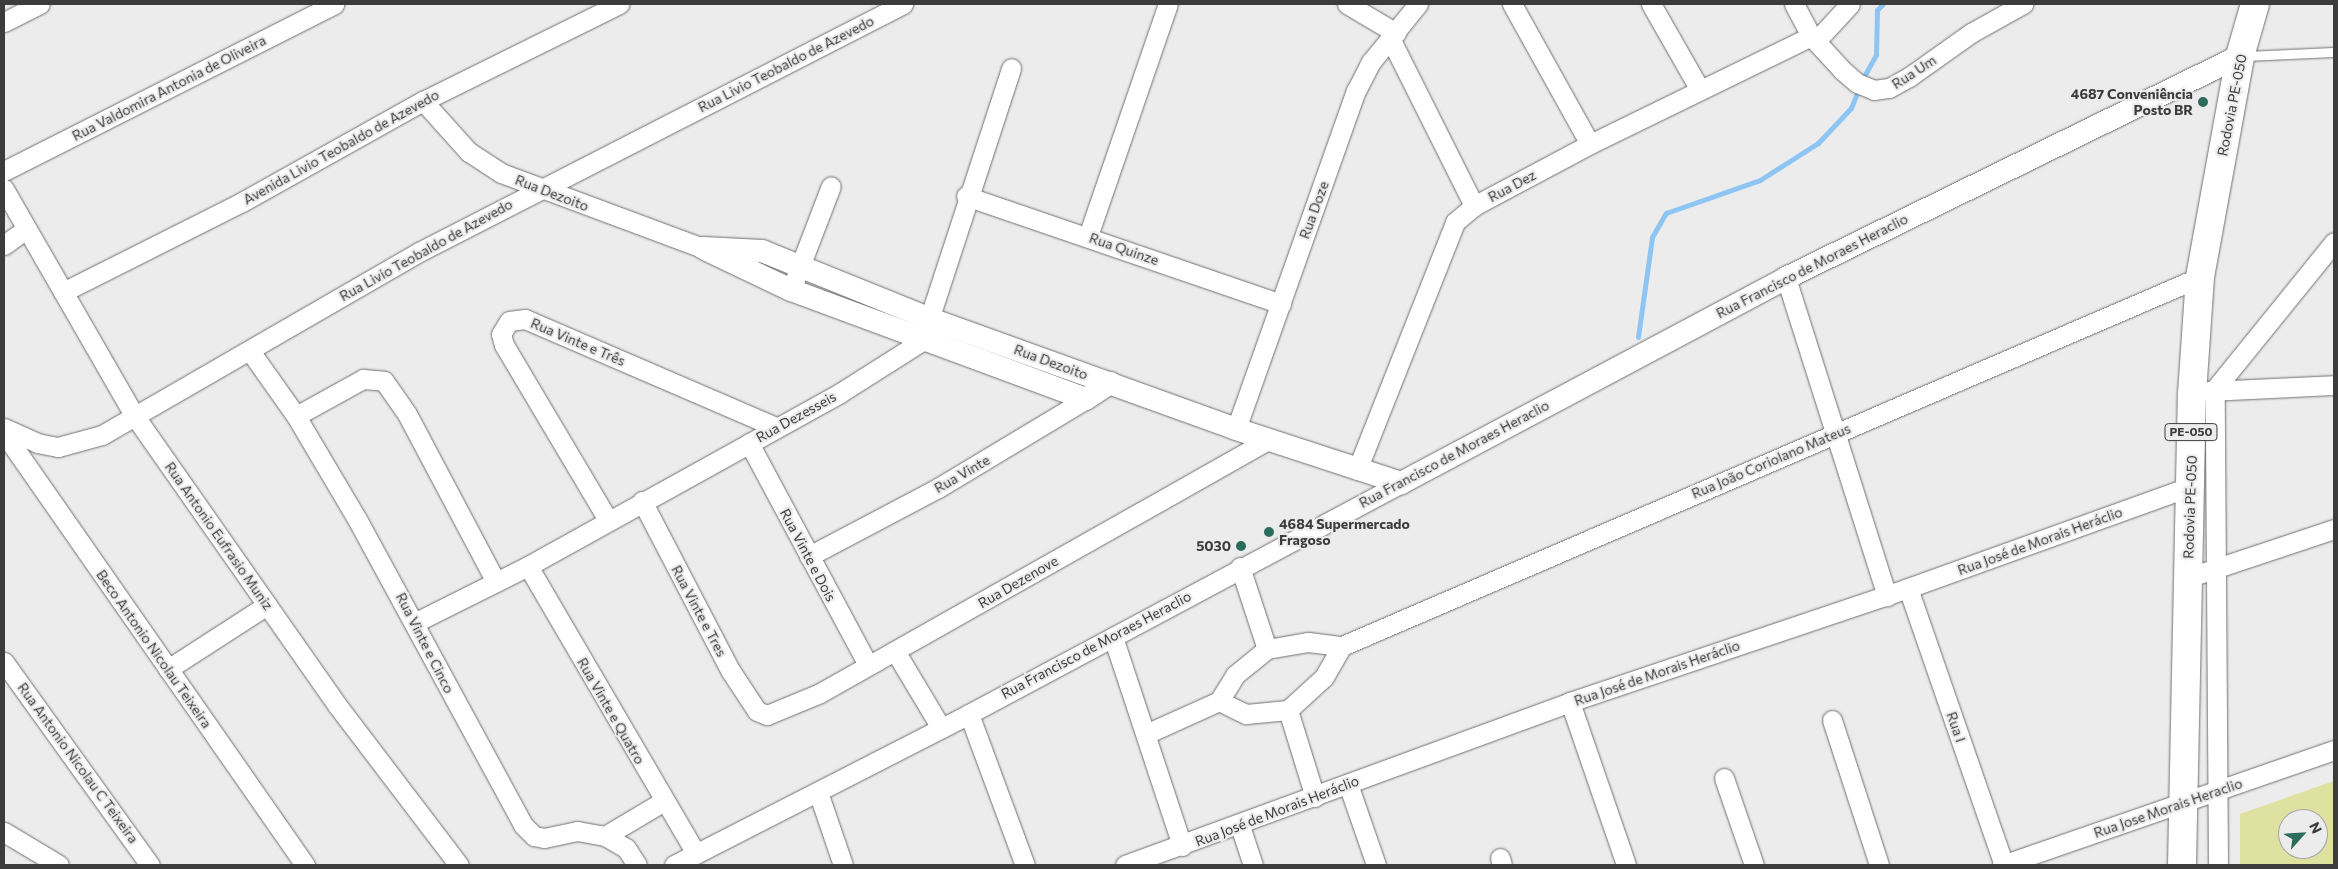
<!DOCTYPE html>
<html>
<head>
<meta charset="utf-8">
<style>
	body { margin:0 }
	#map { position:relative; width:2338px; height:869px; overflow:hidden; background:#ececed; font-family:Commissioner,sans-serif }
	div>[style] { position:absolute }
	.green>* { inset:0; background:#dee19f }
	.stream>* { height:5px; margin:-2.5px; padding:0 2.5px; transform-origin:2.5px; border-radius:2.5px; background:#8ec5f3 }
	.roads { filter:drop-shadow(0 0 1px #707071) drop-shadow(0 0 1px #707071) }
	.service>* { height:9px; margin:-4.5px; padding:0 4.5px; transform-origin:4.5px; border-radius:4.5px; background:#fff }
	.minor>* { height:19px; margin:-9.5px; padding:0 9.5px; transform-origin:9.5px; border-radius:9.5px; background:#fff }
	.tertiary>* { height:22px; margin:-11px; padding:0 11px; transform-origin:11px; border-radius:11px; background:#fff }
	.primary>* { height:28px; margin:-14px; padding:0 14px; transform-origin:14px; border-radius:14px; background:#fff }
	.dots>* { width:14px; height:14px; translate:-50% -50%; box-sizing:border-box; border:2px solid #ececed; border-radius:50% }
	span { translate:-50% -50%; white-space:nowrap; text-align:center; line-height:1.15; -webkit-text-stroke:4px #ececed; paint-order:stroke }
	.shield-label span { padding:1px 4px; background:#ececed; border:1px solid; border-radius:4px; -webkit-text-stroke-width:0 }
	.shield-label { font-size:12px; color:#3c3c3d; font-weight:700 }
	.street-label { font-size:14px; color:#3c3c3d }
	.poi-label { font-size:14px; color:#3c3c3d; font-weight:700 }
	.right { translate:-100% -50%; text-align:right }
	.left { translate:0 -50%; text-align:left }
	.frame { position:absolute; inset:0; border:5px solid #3c3c3d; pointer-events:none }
	.north { position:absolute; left:2278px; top:809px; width:50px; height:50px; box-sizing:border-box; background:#ececed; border:1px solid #a6a6a7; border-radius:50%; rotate:64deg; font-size:14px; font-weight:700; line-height:20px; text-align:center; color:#3c3c3d }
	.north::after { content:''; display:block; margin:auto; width:18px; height:22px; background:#2b6c5c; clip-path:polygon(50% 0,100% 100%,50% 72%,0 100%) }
</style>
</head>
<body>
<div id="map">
	<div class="green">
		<i style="clip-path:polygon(evenodd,2334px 781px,2334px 865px,2240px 865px,2240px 814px,2334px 781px,2288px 819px,2318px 819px,2318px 849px,2288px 849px,2288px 819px)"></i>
	</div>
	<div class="stream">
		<i style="left:1862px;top:80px;width:29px;rotate:-61deg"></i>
		<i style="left:1876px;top:55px;width:45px;rotate:-88.7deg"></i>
		<i style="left:1877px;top:10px;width:8px;rotate:-45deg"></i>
		<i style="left:1638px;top:337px;width:101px;rotate:-82deg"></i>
		<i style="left:1652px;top:237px;width:28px;rotate:-60deg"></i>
		<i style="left:1666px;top:213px;width:100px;rotate:-19.3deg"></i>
		<i style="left:1760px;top:180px;width:69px;rotate:-32.5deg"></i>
		<i style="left:1818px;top:143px;width:48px;rotate:-46.7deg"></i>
		<i style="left:1851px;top:108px;width:22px;rotate:-68deg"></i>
	</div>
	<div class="roads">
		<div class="service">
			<i style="left:2245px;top:56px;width:89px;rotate:-2.6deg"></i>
		</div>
		<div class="minor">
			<i style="left:1347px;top:4px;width:57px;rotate:30.6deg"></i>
			<i style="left:1512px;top:4px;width:160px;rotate:60.9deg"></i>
			<i style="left:1651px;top:4px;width:99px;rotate:60.3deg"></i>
			<i style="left:1794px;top:4px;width:36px;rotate:62deg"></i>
			<i style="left:1811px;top:36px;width:46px;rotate:47.6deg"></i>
			<i style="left:1842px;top:70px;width:20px;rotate:41deg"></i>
			<i style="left:1857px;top:83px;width:18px;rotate:22deg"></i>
			<i style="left:1874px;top:90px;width:15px;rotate:-8deg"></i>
			<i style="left:1889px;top:88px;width:23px;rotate:-29deg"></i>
			<i style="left:1909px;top:77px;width:76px;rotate:-35.4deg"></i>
			<i style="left:1971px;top:33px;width:60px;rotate:-29.1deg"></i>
			<i style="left:4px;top:22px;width:40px;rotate:-26.6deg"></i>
			<i style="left:1391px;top:40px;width:186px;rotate:63.4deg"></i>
			<i style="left:1816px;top:41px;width:50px;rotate:-47.4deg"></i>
			<i style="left:423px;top:101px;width:69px;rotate:48deg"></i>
			<i style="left:469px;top:152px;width:38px;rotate:33deg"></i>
			<i style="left:501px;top:173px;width:215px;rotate:20.4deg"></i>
			<i style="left:4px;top:171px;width:370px;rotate:-26.8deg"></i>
			<i style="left:4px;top:189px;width:261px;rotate:60.1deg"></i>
			<i style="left:134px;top:415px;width:354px;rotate:55deg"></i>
			<i style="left:337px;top:705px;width:201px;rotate:52.7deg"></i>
			<i style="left:966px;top:196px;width:333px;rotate:18.9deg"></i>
			<i style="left:1088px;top:236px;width:245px;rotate:-71deg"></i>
			<i style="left:4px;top:245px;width:27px;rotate:-36deg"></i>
			<i style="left:1786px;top:278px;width:334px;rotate:72.4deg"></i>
			<i style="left:791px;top:290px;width:111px;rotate:-69deg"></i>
			<i style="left:63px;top:292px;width:200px;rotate:-26.7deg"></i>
			<i style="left:242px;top:202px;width:207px;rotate:-29.2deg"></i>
			<i style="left:423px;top:101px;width:219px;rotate:-26.3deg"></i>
			<i style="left:250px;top:351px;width:80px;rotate:54.7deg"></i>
			<i style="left:296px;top:416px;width:120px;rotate:59.4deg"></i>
			<i style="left:357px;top:519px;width:348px;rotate:61.5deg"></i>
			<i style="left:523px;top:825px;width:16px;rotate:45deg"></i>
			<i style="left:534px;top:836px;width:10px;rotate:11deg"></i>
			<i style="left:544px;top:838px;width:34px;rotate:-12deg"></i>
			<i style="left:577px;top:831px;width:28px;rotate:10deg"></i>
			<i style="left:605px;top:836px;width:24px;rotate:30deg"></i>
			<i style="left:626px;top:848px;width:20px;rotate:57deg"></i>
			<i style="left:2208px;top:391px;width:126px;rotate:-2.7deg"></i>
			<i style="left:296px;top:416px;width:77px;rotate:-28.9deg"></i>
			<i style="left:363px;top:379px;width:21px;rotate:5deg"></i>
			<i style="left:384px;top:381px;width:40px;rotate:55.1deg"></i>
			<i style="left:407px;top:414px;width:190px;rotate:62.1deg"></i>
			<i style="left:4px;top:428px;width:36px;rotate:24deg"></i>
			<i style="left:37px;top:443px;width:21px;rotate:11deg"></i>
			<i style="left:58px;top:447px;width:46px;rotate:-15.3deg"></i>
			<i style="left:102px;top:435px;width:366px;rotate:-30deg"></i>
			<i style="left:419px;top:252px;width:544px;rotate:-27.13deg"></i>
			<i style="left:1236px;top:429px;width:359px;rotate:-70.5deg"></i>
			<i style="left:1356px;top:91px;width:33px;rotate:-63deg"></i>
			<i style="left:1371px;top:62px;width:75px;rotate:-51deg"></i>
			<i style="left:4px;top:433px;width:527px;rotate:55.13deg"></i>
			<i style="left:749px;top:443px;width:252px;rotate:61.8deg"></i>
			<i style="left:1357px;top:470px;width:267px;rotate:-68.4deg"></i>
			<i style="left:1455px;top:222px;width:25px;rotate:-40deg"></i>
			<i style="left:1474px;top:206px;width:132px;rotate:-28.1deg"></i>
			<i style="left:1590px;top:144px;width:246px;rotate:-26deg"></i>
			<i style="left:642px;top:501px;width:191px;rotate:62.5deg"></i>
			<i style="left:730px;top:670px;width:49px;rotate:56.6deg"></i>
			<i style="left:757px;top:711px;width:11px;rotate:22deg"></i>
			<i style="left:767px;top:715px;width:57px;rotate:-22.5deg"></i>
			<i style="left:820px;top:693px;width:515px;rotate:-29.45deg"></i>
			<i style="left:608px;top:520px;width:204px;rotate:-120.7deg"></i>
			<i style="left:504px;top:345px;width:11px;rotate:-105deg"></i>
			<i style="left:501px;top:334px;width:15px;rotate:-58deg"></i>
			<i style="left:509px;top:321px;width:16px;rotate:-7deg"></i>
			<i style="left:525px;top:319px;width:273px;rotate:23.3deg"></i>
			<i style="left:809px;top:556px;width:146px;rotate:-27.8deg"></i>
			<i style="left:938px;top:488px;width:173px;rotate:-31deg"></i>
			<i style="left:528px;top:566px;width:333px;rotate:59.7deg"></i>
			<i style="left:1240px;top:567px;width:86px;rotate:71.8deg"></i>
			<i style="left:2187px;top:578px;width:155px;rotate:-18.4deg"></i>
			<i style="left:1908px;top:588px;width:293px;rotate:70.9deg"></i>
			<i style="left:414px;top:623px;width:127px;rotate:-26.6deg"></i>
			<i style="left:528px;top:566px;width:357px;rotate:-29deg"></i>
			<i style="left:840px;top:393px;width:97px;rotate:-32.4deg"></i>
			<i style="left:922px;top:341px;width:287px;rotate:-71.9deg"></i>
			<i style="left:1113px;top:637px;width:220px;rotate:71.7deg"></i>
			<i style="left:895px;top:651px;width:90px;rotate:59.1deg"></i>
			<i style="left:4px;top:662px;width:250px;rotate:54.3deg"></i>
			<i style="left:168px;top:669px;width:118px;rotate:-32.9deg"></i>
			<i style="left:1219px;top:701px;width:30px;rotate:26deg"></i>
			<i style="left:1246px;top:714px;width:42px;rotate:-5.4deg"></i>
			<i style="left:1288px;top:710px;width:49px;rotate:-42.5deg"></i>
			<i style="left:1324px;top:677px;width:36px;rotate:-60deg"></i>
			<i style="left:1570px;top:702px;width:172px;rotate:71deg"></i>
			<i style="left:1288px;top:710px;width:91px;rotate:72.8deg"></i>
			<i style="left:969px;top:714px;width:161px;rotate:69.7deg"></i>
			<i style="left:1832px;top:720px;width:152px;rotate:72deg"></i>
			<i style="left:1146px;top:734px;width:80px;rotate:-24.3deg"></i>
			<i style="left:1219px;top:701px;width:31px;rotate:-58deg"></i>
			<i style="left:1235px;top:675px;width:41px;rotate:-39.1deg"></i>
			<i style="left:1267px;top:649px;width:42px;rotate:-9.7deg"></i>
			<i style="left:1308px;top:642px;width:34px;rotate:7deg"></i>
			<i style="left:1342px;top:646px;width:934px;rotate:-23.27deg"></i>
			<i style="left:1724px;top:778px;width:92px;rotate:71deg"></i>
			<i style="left:1348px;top:784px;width:86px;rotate:70.9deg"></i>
			<i style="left:818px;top:792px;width:77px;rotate:71.1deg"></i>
			<i style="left:1240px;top:826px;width:41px;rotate:71.6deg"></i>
			<i style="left:4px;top:832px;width:64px;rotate:31deg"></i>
			<i style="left:605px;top:836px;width:69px;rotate:-30.7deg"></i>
			<i style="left:1500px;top:858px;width:7px;rotate:74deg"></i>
			<i style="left:674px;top:865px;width:331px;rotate:-27.1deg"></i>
			<i style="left:969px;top:714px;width:490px;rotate:-28.1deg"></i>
			<i style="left:1125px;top:865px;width:474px;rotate:-20.1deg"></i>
			<i style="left:1570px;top:702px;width:357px;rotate:-18.6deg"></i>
			<i style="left:1908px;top:588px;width:301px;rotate:-19.8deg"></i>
			<i style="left:2002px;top:865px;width:351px;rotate:-19.1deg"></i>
			<i style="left:2218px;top:865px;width:476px;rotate:-90.4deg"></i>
			<i style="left:2215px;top:389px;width:189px;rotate:-51deg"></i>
		</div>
		<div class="tertiary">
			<i style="left:703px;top:248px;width:59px;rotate:2.9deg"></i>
			<i style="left:762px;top:251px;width:179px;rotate:22deg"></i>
			<i style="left:928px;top:318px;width:327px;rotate:19.8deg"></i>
			<i style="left:1236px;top:429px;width:174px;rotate:18.1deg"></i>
			<i style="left:1401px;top:483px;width:436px;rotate:-28deg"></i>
			<i style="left:1786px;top:278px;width:505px;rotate:-26.06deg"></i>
			<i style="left:707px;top:250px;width:93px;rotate:25.5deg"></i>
			<i style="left:791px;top:290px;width:314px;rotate:20.3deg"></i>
			<i style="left:1086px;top:399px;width:29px;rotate:-34deg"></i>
		</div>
		<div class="primary">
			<i style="left:2182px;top:865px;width:471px;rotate:-88.8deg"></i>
			<i style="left:2192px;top:394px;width:117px;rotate:-86.1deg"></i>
			<i style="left:2200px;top:277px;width:225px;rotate:-79.7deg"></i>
			<i style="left:2240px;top:56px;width:54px;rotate:-73.9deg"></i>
		</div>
	</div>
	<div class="dots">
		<i style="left:2203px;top:102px;background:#2b6c5c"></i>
		<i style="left:1269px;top:532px;background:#2b6c5c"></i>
		<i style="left:1241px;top:546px;background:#2b6c5c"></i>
	</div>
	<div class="shield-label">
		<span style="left:2191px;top:432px">PE-050</span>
	</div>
	<div class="street-label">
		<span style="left:786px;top:64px;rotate:-27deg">Rua Livio Teobaldo de Azevedo</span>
		<span style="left:1914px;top:72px;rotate:-33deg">Rua Um</span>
		<span style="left:169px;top:88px;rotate:-27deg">Rua Valdomira Antonia de Oliveira</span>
		<span style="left:2232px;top:105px;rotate:-79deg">Rodovia PE-050</span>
		<span style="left:341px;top:147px;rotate:-29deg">Avenida Livio Teobaldo de Azevedo</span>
		<span style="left:1512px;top:186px;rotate:-28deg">Rua Dez</span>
		<span style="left:552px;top:193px;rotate:21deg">Rua Dezoito</span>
		<span style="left:1314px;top:210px;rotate:-70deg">Rua Doze</span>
		<span style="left:1124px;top:249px;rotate:19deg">Rua Quinze</span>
		<span style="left:426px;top:250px;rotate:-29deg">Rua Livio Teobaldo de Azevedo</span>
		<span style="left:1812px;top:266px;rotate:-27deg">Rua Francisco de Moraes Heraclio</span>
		<span style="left:578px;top:342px;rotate:23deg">Rua Vinte e Três</span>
		<span style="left:1051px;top:362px;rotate:20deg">Rua Dezoito</span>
		<span style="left:796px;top:417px;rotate:-29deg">Rua Dezesseis</span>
		<span style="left:1454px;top:454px;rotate:-28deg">Rua Francisco de Moraes Heraclio</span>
		<span style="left:1771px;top:461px;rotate:-23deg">Rua João Coriolano Mateus</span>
		<span style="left:962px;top:474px;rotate:-30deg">Rua Vinte</span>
		<span style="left:2190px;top:507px;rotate:-88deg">Rodovia PE-050</span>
		<span style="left:219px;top:536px;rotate:55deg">Rua Antonio Eufrasio Muniz</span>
		<span style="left:2040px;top:541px;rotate:-20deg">Rua José de Morais Heráclio</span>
		<span style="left:808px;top:555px;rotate:62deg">Rua Vinte e Dois</span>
		<span style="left:1018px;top:582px;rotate:-30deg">Rua Dezenove</span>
		<span style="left:699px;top:611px;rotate:62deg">Rua Vinte e Tres</span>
		<span style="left:425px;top:643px;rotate:63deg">Rua Vinte e Cinco</span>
		<span style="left:1096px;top:645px;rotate:-28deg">Rua Francisco de Moraes Heraclio</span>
		<span style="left:154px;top:649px;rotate:55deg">Beco Antonio Nicolau Teixeira</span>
		<span style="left:1657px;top:673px;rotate:-19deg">Rua José de Morais Heráclio</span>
		<span style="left:611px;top:711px;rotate:60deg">Rua Vinte e Quatro</span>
		<span style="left:1956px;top:727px;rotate:71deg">Rua I</span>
		<span style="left:78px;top:763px;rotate:54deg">Rua Antonio Nicolau C Teixeira</span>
		<span style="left:2168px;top:808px;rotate:-19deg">Rua Jose Morais Heraclio</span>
		<span style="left:1277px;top:811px;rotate:-21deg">Rua José de Morais Heráclio</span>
	</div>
	<div class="poi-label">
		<span class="right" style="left:2193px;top:102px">4687 Conveniência<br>Posto BR</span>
		<span class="left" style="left:1279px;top:532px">4684 Supermercado<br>Fragoso</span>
		<span class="right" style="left:1231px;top:546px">5030</span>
	</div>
	<div class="frame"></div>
	<div class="north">N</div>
</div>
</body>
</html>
